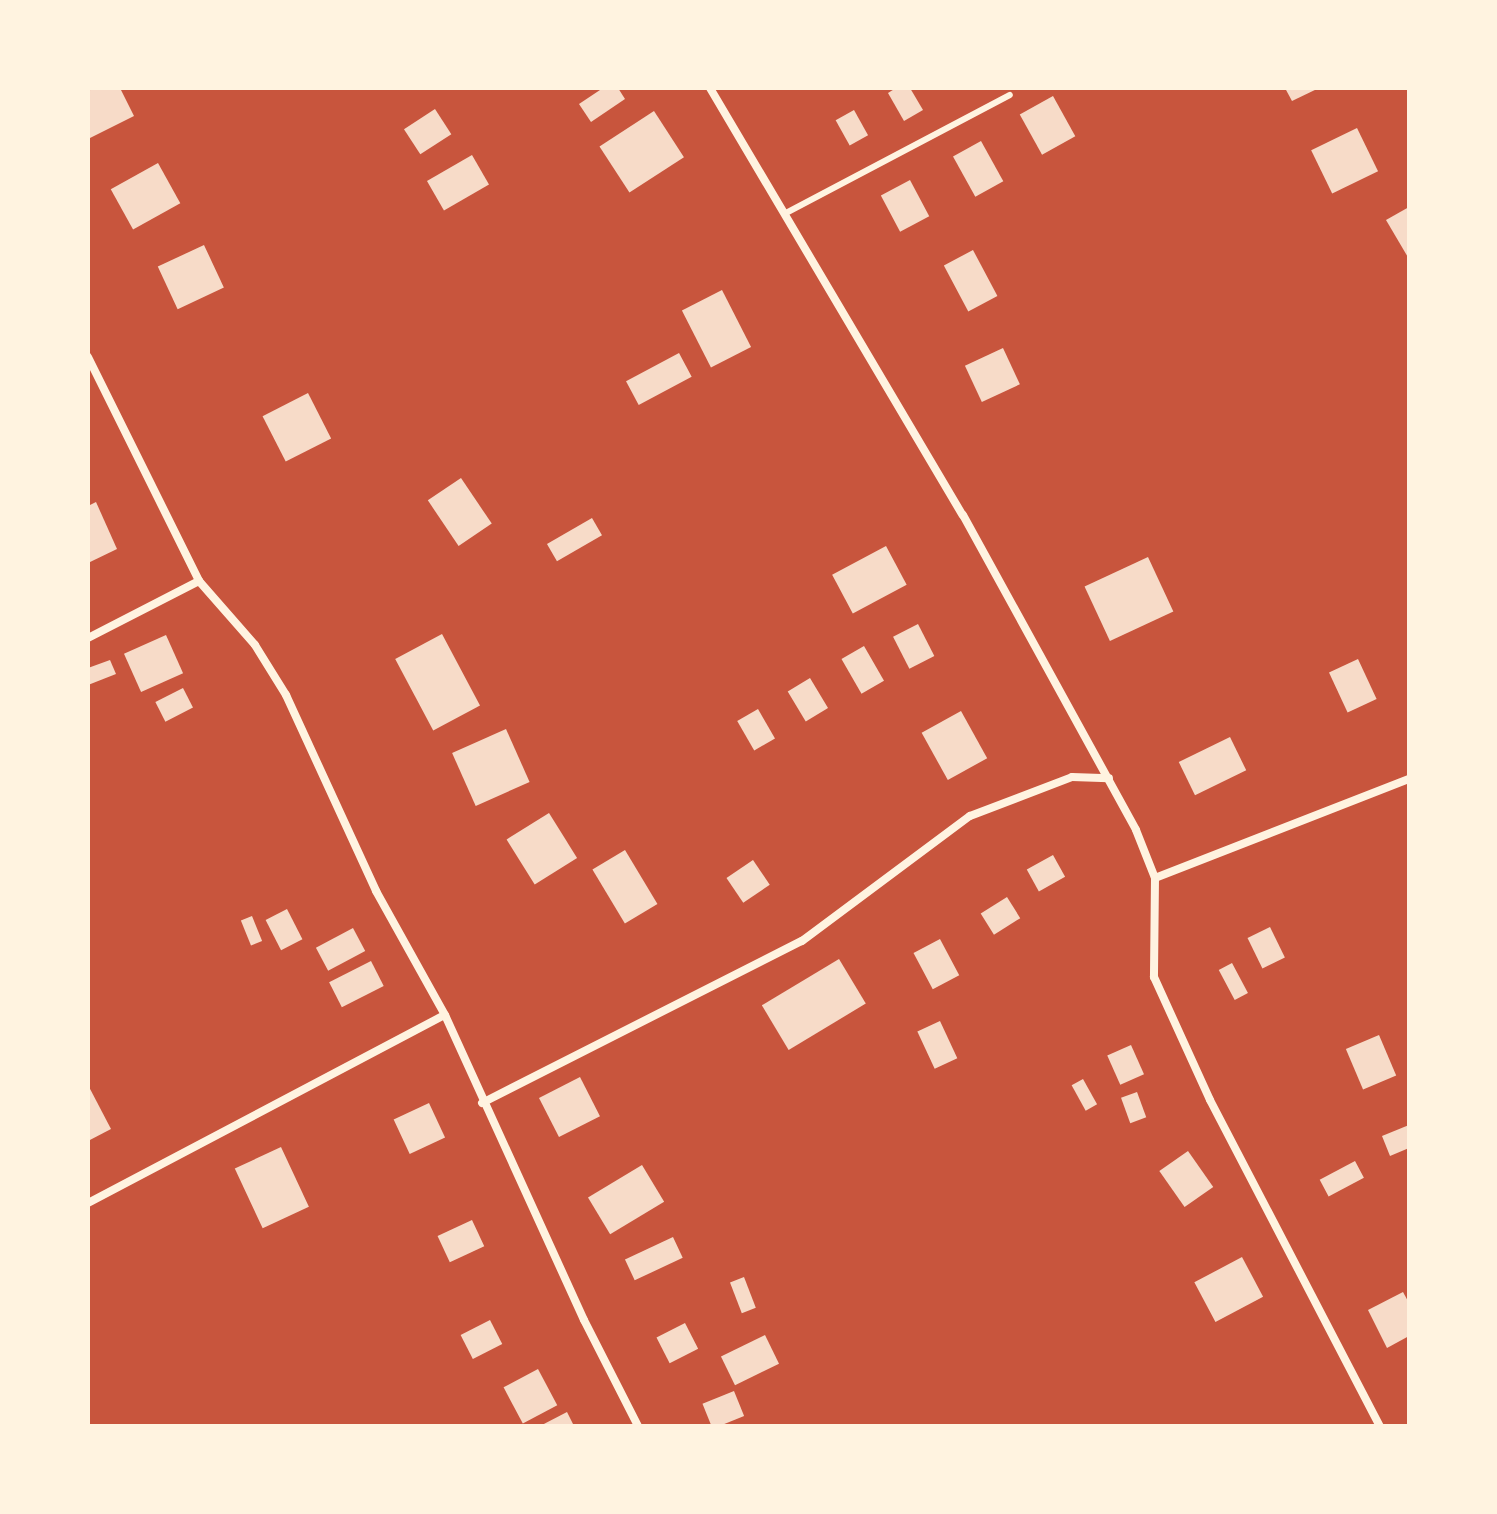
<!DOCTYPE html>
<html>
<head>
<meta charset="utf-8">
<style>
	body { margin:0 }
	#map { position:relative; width:1497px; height:1514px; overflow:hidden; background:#c8553d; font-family:"Work Sans",sans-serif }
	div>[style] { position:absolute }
	.building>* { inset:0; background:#f7dbc8; transform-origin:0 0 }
	.service>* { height:6px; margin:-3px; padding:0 3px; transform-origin:3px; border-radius:3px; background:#fff3e0 }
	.minor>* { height:8px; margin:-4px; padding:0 4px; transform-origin:4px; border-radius:4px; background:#fff3e0 }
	span { translate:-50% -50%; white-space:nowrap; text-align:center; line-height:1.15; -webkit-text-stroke:8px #fff3e0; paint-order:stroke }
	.frame { position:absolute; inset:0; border:90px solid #fff3e0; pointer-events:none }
</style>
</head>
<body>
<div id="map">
	<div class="building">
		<i style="clip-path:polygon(95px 88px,120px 88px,134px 116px,88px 139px,88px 91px)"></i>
		<i style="clip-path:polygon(603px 88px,618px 88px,625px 99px,591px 122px,579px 104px)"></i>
		<i style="clip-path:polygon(896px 88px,910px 88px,923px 110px,904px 121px,888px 93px)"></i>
		<i style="clip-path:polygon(1285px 88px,1319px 88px,1292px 101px)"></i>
		<i style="left:1053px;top:96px;width:46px;height:38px;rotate:61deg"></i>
		<i style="left:435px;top:109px;width:30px;height:37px;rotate:57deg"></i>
		<i style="left:854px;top:110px;width:29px;height:21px;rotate:61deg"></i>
		<i style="left:654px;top:111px;width:55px;height:65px;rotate:57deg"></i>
		<i style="left:1357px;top:128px;width:48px;height:51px;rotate:64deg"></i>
		<i style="left:981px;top:141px;width:46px;height:32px;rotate:61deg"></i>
		<i style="left:472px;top:155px;width:34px;height:52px;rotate:60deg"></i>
		<i style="left:158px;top:163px;width:46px;height:54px;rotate:61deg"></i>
		<i style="left:910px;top:180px;width:41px;height:33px;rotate:62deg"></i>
		<i style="clip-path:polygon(1409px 207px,1409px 259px,1386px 220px)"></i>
		<i style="left:204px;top:245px;width:47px;height:51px;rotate:65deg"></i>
		<i style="left:973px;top:250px;width:52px;height:33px;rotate:62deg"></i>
		<i style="left:722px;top:290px;width:64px;height:45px;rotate:63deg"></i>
		<i style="left:1003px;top:348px;width:40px;height:42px;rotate:65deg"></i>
		<i style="left:679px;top:353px;width:27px;height:60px;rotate:62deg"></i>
		<i style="left:308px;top:393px;width:51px;height:51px;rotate:63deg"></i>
		<i style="left:461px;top:478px;width:55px;height:40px;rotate:56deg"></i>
		<i style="clip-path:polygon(96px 502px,117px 549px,88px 563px,88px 506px)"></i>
		<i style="left:592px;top:518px;width:20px;height:52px;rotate:60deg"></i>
		<i style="left:886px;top:546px;width:44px;height:61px;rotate:62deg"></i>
		<i style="left:1148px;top:557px;width:60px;height:70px;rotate:65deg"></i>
		<i style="left:918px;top:624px;width:36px;height:28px;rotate:63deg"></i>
		<i style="left:442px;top:634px;width:81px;height:53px;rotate:62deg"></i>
		<i style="left:166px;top:635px;width:42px;height:46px;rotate:66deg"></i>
		<i style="left:864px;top:646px;width:40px;height:26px;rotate:60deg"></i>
		<i style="left:1358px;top:659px;width:44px;height:32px;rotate:65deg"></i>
		<i style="clip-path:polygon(110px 660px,116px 674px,88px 685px,88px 668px)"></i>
		<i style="left:810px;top:678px;width:35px;height:26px;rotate:59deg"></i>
		<i style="left:183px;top:688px;width:22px;height:31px;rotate:63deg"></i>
		<i style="left:758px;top:709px;width:34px;height:24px;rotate:60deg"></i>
		<i style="left:961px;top:711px;width:54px;height:45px;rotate:61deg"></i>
		<i style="left:506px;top:729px;width:58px;height:59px;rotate:66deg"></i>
		<i style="left:1230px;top:737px;width:37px;height:57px;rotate:64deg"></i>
		<i style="left:549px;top:813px;width:53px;height:50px;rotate:58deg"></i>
		<i style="left:625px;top:850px;width:63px;height:38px;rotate:59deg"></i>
		<i style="left:1053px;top:855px;width:25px;height:30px;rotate:61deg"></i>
		<i style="left:753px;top:860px;width:30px;height:32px;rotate:56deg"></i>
		<i style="left:1007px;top:897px;width:25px;height:31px;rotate:58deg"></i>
		<i style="left:287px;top:909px;width:34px;height:24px;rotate:63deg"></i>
		<i style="left:252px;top:916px;width:27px;height:12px;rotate:68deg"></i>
		<i style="left:1270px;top:927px;width:34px;height:25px;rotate:64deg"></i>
		<i style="left:353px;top:928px;width:26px;height:42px;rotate:62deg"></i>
		<i style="left:940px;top:939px;width:41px;height:30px;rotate:62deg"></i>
		<i style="left:839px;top:959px;width:52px;height:90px;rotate:59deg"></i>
		<i style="left:371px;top:961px;width:28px;height:47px;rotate:63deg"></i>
		<i style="left:1232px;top:963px;width:34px;height:15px;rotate:62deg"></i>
		<i style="left:940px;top:1021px;width:41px;height:25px;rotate:65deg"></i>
		<i style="left:1379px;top:1035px;width:44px;height:36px;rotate:67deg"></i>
		<i style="left:1131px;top:1045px;width:32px;height:26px;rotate:66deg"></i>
		<i style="left:580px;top:1077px;width:44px;height:46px;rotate:63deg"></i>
		<i style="left:1083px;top:1079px;width:29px;height:13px;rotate:61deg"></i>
		<i style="clip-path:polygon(88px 1085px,111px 1129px,88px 1141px)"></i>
		<i style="left:1137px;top:1092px;width:27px;height:17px;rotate:70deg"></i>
		<i style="left:429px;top:1103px;width:38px;height:39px;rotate:65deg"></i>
		<i style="clip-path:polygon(1409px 1125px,1409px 1148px,1390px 1156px,1382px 1136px)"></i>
		<i style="left:281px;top:1147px;width:66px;height:51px;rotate:65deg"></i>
		<i style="left:1188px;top:1151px;width:44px;height:35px;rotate:55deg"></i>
		<i style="left:1355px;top:1161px;width:19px;height:40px;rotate:62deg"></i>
		<i style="left:642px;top:1165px;width:43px;height:63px;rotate:59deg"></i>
		<i style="left:472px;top:1220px;width:29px;height:38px;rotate:65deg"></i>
		<i style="left:673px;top:1237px;width:23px;height:53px;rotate:65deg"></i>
		<i style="left:1242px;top:1257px;width:45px;height:54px;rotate:62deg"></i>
		<i style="left:744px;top:1277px;width:33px;height:15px;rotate:69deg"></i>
		<i style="clip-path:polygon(1403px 1292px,1409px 1303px,1409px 1336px,1387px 1348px,1368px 1310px)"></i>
		<i style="left:490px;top:1320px;width:27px;height:33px;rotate:63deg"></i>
		<i style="left:685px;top:1323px;width:29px;height:32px;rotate:63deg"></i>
		<i style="left:765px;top:1335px;width:32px;height:49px;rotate:64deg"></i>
		<i style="left:538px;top:1369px;width:41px;height:39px;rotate:62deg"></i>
		<i style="left:734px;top:1391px;width:27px;height:34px;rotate:68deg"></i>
		<i style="clip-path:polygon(567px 1412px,574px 1426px,540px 1426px)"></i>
	</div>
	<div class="service">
		<i style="left:786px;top:213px;width:253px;rotate:-27.8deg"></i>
	</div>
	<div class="minor">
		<i style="left:710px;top:88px;width:496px;rotate:59.4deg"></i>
		<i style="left:963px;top:515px;width:359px;rotate:61.2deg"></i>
		<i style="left:1136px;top:830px;width:52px;rotate:68.4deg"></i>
		<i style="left:1155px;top:878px;width:99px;rotate:90.6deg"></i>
		<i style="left:1154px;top:977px;width:135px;rotate:65.5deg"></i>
		<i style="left:1210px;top:1100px;width:368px;rotate:62.5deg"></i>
		<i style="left:88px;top:357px;width:250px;rotate:63.6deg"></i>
		<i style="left:199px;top:581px;width:85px;rotate:48.8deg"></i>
		<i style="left:255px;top:645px;width:59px;rotate:58.2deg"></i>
		<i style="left:286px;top:695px;width:216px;rotate:65.3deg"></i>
		<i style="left:376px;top:891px;width:142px;rotate:60.9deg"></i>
		<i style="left:445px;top:1015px;width:335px;rotate:65.5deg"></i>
		<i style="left:584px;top:1320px;width:119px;rotate:63deg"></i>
		<i style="left:88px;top:638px;width:125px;rotate:-27.2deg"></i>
		<i style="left:1155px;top:878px;width:273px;rotate:-21.3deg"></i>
		<i style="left:482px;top:1103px;width:359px;rotate:-26.9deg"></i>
		<i style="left:802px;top:941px;width:209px;rotate:-36.7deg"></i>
		<i style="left:970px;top:816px;width:109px;rotate:-20.9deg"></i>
		<i style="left:1072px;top:777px;width:37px;rotate:2deg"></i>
		<i style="left:88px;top:1203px;width:403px;rotate:-27.8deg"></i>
	</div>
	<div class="frame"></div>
</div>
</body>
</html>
